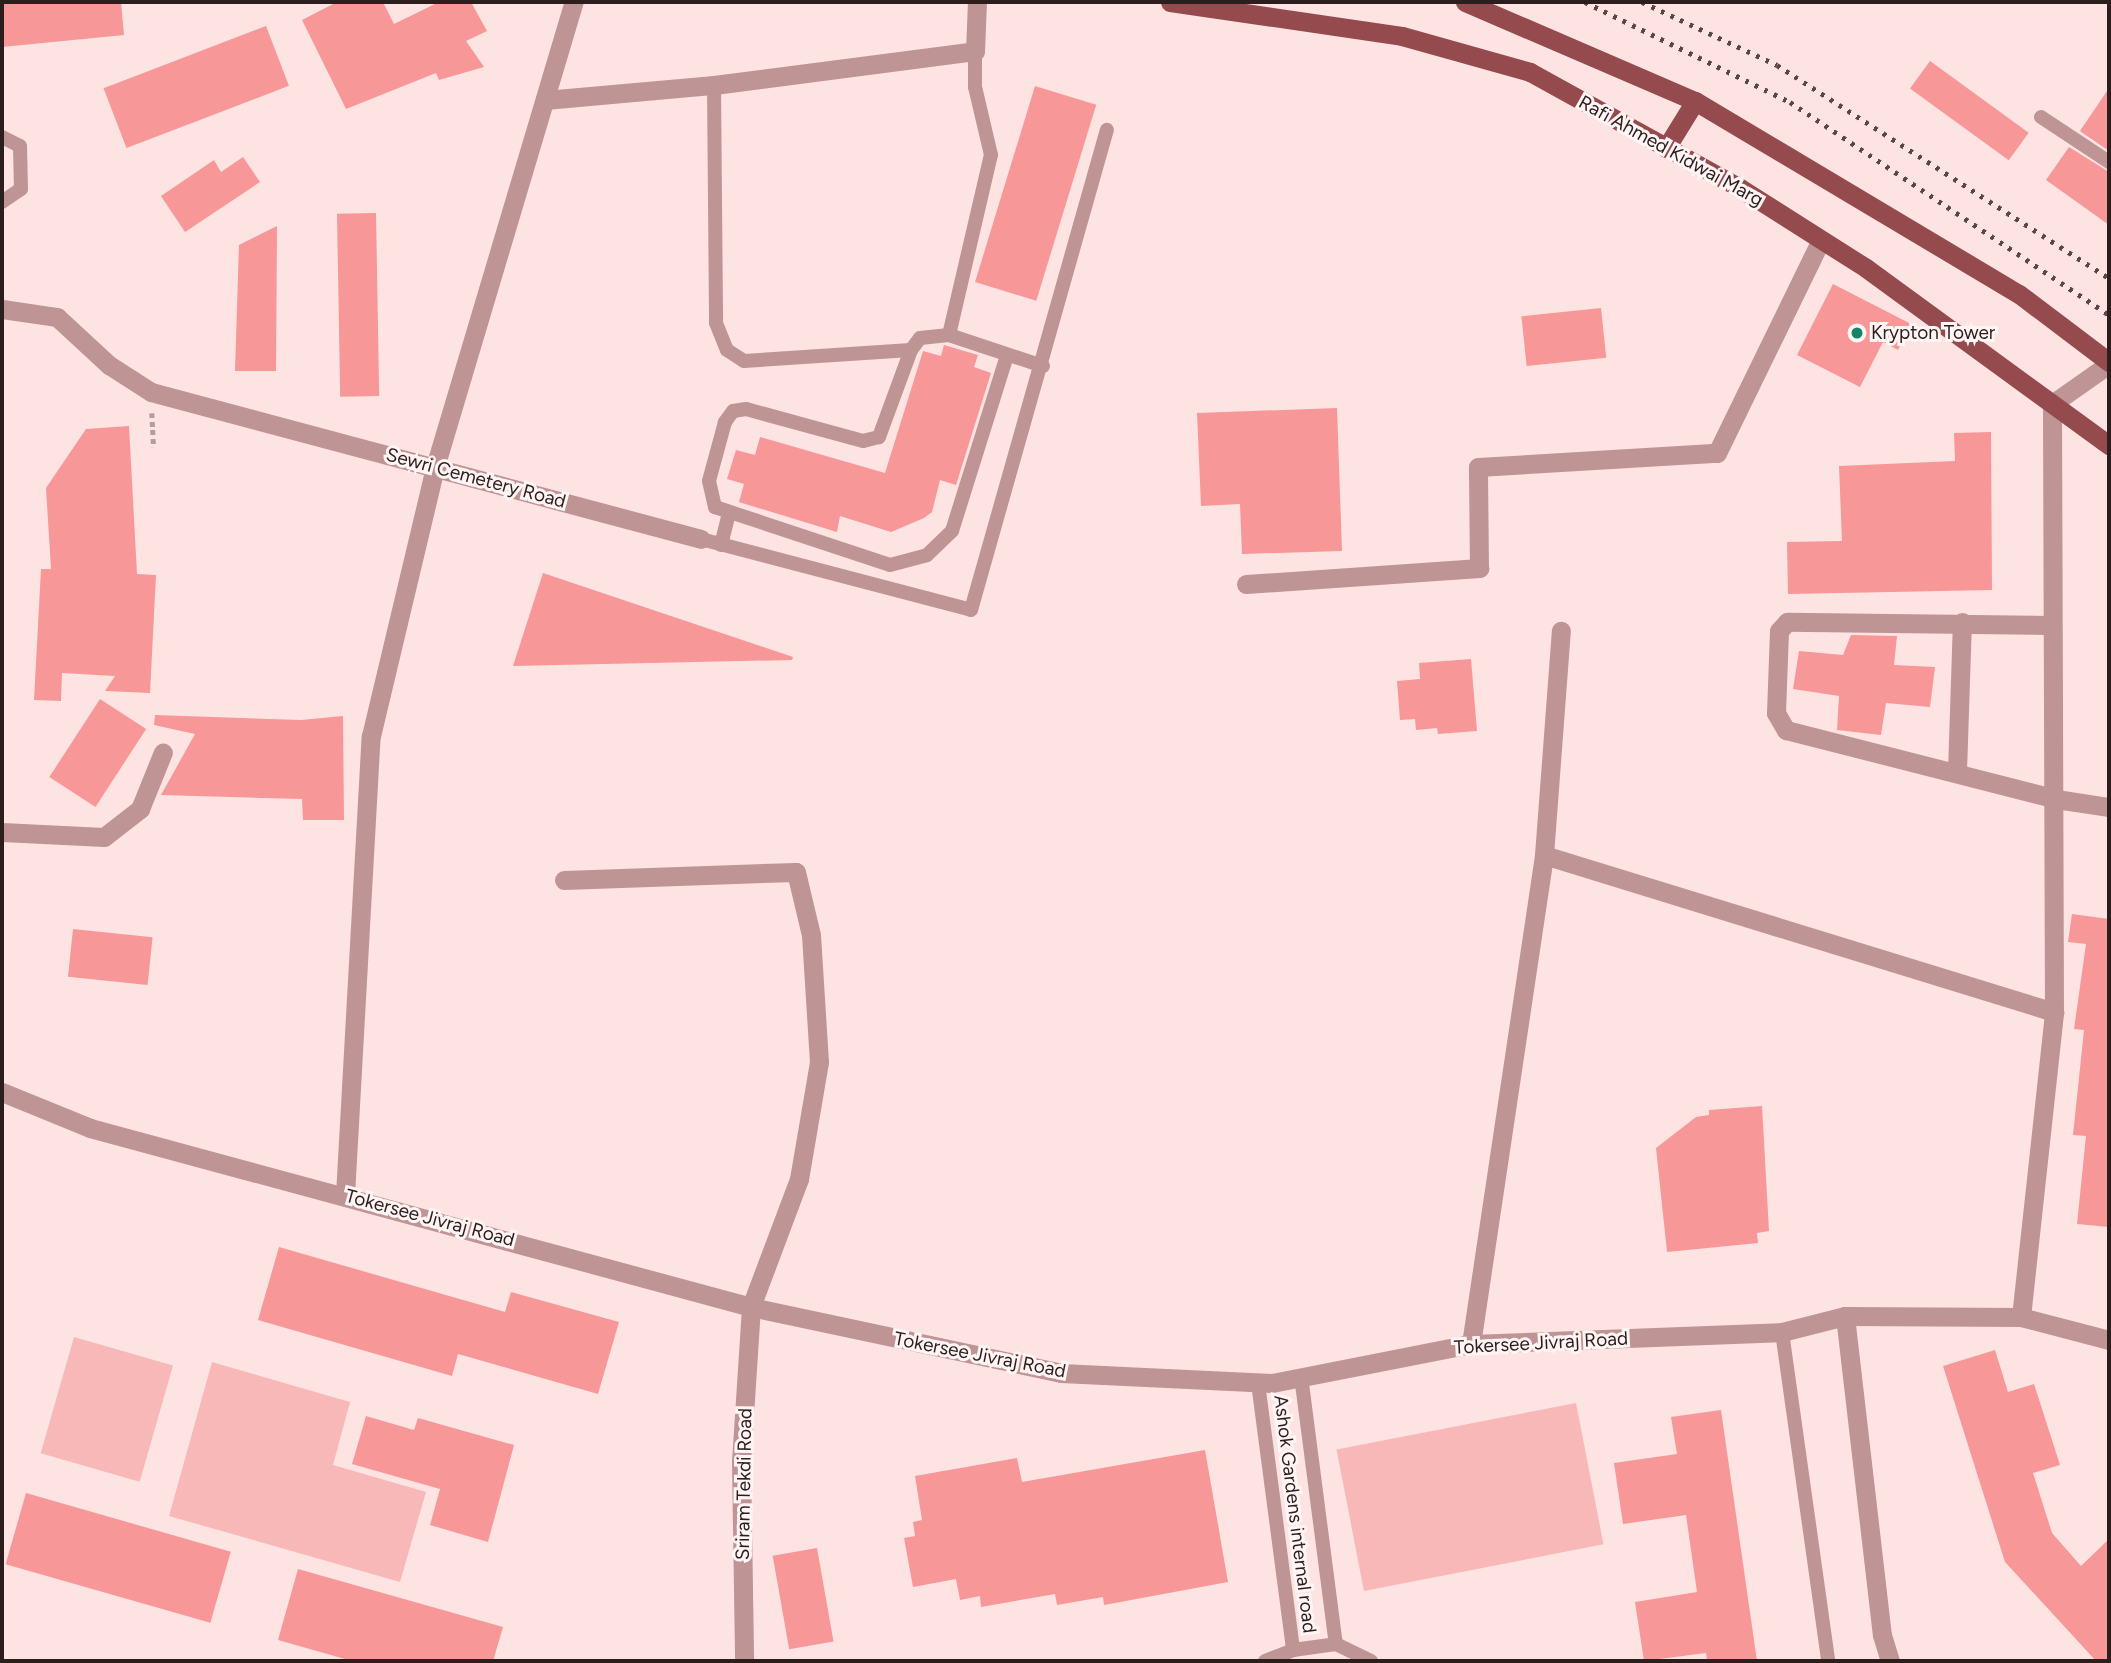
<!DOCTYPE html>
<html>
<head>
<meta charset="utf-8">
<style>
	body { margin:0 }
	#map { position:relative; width:2111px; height:1663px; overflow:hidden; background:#fde3e2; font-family:Figtree,sans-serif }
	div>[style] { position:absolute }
	.green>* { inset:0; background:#f9b8b8; transform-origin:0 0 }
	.building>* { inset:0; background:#f79798; transform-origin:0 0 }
	.path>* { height:4.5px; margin-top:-2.25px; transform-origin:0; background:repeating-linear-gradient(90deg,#b39d9d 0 5px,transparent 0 8.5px) }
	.service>* { height:14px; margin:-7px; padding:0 7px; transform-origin:7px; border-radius:7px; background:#bf9494 }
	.minor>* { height:19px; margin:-9.5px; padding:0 9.5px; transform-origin:9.5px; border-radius:9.5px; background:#bf9494 }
	.tertiary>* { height:19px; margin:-9.5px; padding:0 9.5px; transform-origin:9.5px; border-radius:9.5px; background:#bf9494 }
	.primary>* { height:19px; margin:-9.5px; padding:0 9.5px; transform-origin:9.5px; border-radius:9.5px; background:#954b4e }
	.rail>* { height:5px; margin-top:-2.5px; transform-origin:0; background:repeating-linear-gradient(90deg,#584746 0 3.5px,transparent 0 10.5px) }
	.dots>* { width:19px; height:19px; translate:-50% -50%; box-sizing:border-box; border:4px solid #fef5f4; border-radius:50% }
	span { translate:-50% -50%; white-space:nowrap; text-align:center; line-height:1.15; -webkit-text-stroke:6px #fef5f4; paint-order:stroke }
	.street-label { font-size:19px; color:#2d1e1e }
	.poi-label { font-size:19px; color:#2d1e1e }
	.left { translate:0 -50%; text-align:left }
	.frame { position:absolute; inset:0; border:4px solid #2d1e1e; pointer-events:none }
</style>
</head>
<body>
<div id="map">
	<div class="green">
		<i style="left:74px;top:1337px;width:103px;height:121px;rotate:16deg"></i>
		<i style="clip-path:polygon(212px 1362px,350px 1402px,333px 1465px,426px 1492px,400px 1582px,169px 1516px)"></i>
		<i style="left:1576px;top:1403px;width:144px;height:244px;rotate:79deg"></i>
	</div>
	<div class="building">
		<i style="clip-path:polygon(2px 2px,121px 2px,124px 35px,2px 47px)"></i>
		<i style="clip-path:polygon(337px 2px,383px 2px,394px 24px,439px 2px,471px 2px,487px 31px,466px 41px,484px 67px,439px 80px,436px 73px,346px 109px,302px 20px)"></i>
		<i style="left:266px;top:26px;width:64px;height:174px;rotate:69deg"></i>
		<i style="left:1930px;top:61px;width:122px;height:34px;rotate:36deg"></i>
		<i style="left:1035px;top:86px;width:64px;height:205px;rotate:17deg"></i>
		<i style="clip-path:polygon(2109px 88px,2109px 151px,2080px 131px)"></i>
		<i style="clip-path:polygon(2069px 147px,2109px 172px,2109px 225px,2046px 180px)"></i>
		<i style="clip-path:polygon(243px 157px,260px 182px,185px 232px,161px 196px,214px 160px,221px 172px)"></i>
		<i style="left:376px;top:213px;width:183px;height:39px;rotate:89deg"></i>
		<i style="clip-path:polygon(277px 226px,276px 371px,235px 371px,239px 245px)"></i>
		<i style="clip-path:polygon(1833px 284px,1911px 324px,1898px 350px,1883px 342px,1860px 387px,1797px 355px)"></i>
		<i style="left:1601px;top:308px;width:50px;height:80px;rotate:84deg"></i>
		<i style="clip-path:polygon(944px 345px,978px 355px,974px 367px,991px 373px,956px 485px,940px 480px,932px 512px,924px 518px,891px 532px,840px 516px,837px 532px,739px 502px,744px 484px,727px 479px,736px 450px,755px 455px,760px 437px,885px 473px,923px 351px,941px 356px)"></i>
		<i style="clip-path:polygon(1337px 408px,1342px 551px,1242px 554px,1240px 504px,1201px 506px,1197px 413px)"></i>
		<i style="clip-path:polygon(129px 426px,137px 574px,156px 575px,150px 693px,105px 691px,115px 676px,62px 673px,61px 701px,34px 700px,41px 569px,51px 569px,46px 488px,86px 429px)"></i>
		<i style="clip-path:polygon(1991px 432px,1992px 590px,1788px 594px,1787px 542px,1842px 541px,1839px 466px,1955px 461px,1954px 433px)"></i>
		<i style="clip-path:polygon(543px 573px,793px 657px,792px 660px,513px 666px)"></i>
		<i style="clip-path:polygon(1851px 635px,1897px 636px,1894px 665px,1935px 667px,1930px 707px,1886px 703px,1881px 735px,1837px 730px,1839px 696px,1793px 689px,1799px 651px,1843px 655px)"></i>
		<i style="clip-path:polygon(1471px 659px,1477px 731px,1438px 734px,1437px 728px,1416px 730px,1415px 719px,1400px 720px,1397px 681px,1420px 679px,1419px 663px)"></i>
		<i style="left:100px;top:699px;width:55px;height:93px;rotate:33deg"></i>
		<i style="clip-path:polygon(155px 715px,301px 720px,343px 716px,344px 820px,303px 820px,302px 799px,161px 795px,195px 734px,154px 725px)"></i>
		<i style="clip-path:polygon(2072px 914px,2109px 919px,2109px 1227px,2077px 1224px,2086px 1136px,2073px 1135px,2084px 1030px,2074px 1029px,2086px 944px,2068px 942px)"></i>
		<i style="left:73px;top:929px;width:80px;height:48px;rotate:6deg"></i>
		<i style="clip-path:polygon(1762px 1106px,1769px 1231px,1757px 1233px,1758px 1243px,1667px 1252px,1656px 1148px,1696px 1117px,1709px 1115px,1709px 1110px)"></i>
		<i style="clip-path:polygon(279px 1247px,505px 1312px,511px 1292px,619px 1322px,598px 1394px,458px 1354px,452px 1376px,258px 1320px)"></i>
		<i style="clip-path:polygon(1995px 1350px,2008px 1392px,2034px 1384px,2060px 1465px,2033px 1473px,2052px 1533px,2081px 1566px,2109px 1539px,2109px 1661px,2096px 1661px,2005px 1562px,1943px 1366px)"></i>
		<i style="clip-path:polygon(1721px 1410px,1757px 1661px,1707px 1661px,1706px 1653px,1644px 1661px,1635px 1602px,1697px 1592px,1686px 1515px,1623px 1524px,1614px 1463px,1677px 1454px,1671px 1417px)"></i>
		<i style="clip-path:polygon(366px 1416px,414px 1430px,418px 1418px,514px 1445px,488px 1542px,430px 1525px,440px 1489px,352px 1464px)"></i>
		<i style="clip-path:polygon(1205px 1450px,1228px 1582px,1104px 1605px,1103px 1597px,1057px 1605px,1055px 1594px,981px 1607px,980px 1596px,960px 1600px,956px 1579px,913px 1587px,904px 1538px,915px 1536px,913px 1522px,922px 1520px,915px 1476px,1017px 1458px,1022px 1482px)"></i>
		<i style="left:26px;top:1493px;width:213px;height:74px;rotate:16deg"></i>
		<i style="left:817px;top:1548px;width:95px;height:45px;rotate:80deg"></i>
		<i style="clip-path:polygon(298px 1569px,503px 1627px,493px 1661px,352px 1661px,278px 1640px)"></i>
	</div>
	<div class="path">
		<i style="left:152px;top:413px;width:34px;rotate:87deg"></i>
	</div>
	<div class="service">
		<i style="left:714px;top:85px;width:238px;rotate:89.5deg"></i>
		<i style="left:716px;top:323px;width:29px;rotate:68deg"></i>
		<i style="left:727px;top:350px;width:20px;rotate:33deg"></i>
		<i style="left:744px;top:361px;width:167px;rotate:-3.8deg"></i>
		<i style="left:911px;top:350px;width:15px;rotate:-53deg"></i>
		<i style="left:920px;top:338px;width:29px;rotate:-6deg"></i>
		<i style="left:949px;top:335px;width:185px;rotate:-76.9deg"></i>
		<i style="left:991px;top:155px;width:70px;rotate:-103.2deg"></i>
		<i style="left:975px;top:87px;width:36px;rotate:-90deg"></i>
		<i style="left:2041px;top:117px;width:82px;rotate:33.5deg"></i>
		<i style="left:2px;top:137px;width:20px;rotate:27deg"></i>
		<i style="left:20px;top:146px;width:43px;rotate:88.7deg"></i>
		<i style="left:21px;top:189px;width:23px;rotate:146deg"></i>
		<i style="left:949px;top:335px;width:99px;rotate:18.3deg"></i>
		<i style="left:911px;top:350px;width:93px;rotate:110.2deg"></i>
		<i style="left:879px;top:437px;width:16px;rotate:166deg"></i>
		<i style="left:863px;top:441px;width:121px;rotate:-164.7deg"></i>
		<i style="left:746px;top:409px;width:13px;rotate:171deg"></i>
		<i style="left:733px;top:411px;width:14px;rotate:126deg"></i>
		<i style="left:725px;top:422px;width:61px;rotate:105.2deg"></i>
		<i style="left:709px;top:481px;width:27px;rotate:77deg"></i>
		<i style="left:715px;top:507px;width:184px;rotate:18.3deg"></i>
		<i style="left:890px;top:565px;width:38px;rotate:-15deg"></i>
		<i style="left:927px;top:555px;width:35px;rotate:-44deg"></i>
		<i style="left:952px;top:531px;width:184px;rotate:-72.6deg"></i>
		<i style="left:701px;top:539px;width:279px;rotate:14.7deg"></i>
		<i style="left:971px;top:610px;width:499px;rotate:-74.2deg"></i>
		<i style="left:721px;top:545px;width:32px;rotate:-76deg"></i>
		<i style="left:1782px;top:1332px;width:332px;rotate:82deg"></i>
		<i style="left:1301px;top:1376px;width:270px;rotate:82.6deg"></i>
		<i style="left:1258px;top:1383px;width:269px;rotate:82.5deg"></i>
		<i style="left:1265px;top:1661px;width:30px;rotate:-21deg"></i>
		<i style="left:1293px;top:1650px;width:43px;rotate:-7.9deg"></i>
		<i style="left:1336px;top:1644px;width:39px;rotate:26deg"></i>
	</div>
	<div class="minor">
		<i style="left:545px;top:100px;width:170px;rotate:-5.1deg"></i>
		<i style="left:714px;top:85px;width:263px;rotate:-7.4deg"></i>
		<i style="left:975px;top:51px;width:49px;rotate:-87.7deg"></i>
		<i style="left:2px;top:309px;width:56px;rotate:8.3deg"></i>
		<i style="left:57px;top:317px;width:71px;rotate:42.7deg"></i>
		<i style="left:109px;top:365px;width:50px;rotate:32.7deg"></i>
		<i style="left:151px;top:392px;width:569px;rotate:14.96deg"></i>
		<i style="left:1246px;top:584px;width:234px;rotate:-3.9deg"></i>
		<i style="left:1479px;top:568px;width:101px;rotate:-90.6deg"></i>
		<i style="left:1478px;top:467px;width:239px;rotate:-3.4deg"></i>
		<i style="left:1717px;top:453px;width:237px;rotate:-64deg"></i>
		<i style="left:2049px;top:625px;width:262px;rotate:-179.3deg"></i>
		<i style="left:1787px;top:622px;width:12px;rotate:132deg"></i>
		<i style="left:1779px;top:631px;width:82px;rotate:92.1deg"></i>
		<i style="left:1776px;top:713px;width:20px;rotate:60deg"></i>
		<i style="left:1786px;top:730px;width:279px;rotate:14.3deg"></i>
		<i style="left:2056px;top:799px;width:54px;rotate:8.6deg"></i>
		<i style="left:1957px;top:771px;width:149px;rotate:-88.1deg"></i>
		<i style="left:2px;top:832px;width:102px;rotate:2.8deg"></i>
		<i style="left:104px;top:837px;width:46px;rotate:-37.9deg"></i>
		<i style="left:140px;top:809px;width:61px;rotate:-68deg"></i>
		<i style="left:1544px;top:855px;width:534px;rotate:17.11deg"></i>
		<i style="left:564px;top:880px;width:232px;rotate:-2deg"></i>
		<i style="left:796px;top:872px;width:65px;rotate:76.6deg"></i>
		<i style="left:811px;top:935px;width:127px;rotate:86.4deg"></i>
		<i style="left:819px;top:1062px;width:119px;rotate:99.7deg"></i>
		<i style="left:799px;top:1179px;width:137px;rotate:110.6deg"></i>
		<i style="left:751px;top:1307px;width:155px;rotate:93.7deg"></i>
		<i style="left:741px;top:1462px;width:199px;rotate:89.1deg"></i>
		<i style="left:345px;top:1195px;width:460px;rotate:-86.8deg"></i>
		<i style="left:371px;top:736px;width:277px;rotate:-76.6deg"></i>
		<i style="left:435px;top:467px;width:485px;rotate:-73.4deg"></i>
		<i style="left:1845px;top:1316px;width:321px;rotate:83.4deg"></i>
		<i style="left:1882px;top:1635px;width:27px;rotate:73deg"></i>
		<i style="left:2021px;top:1317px;width:307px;rotate:-83.8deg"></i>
		<i style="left:2054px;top:1012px;width:608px;rotate:-90.19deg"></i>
		<i style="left:2052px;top:404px;width:70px;rotate:-35.1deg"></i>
		<i style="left:1471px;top:1344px;width:494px;rotate:-81.5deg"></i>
		<i style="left:1544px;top:855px;width:225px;rotate:-85.7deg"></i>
	</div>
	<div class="tertiary">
		<i style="left:2px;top:1092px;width:95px;rotate:22.2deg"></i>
		<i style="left:90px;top:1128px;width:685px;rotate:15.15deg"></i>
		<i style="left:751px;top:1307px;width:317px;rotate:12deg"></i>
		<i style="left:1061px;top:1373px;width:211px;rotate:2.7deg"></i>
		<i style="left:1272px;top:1383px;width:203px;rotate:-11.1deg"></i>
		<i style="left:1471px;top:1344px;width:311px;rotate:-2.2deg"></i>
		<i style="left:1782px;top:1332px;width:65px;rotate:-14.3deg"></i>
		<i style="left:1845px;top:1316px;width:176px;rotate:0.3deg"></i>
		<i style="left:2021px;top:1317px;width:91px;rotate:14.6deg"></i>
	</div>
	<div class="primary">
		<i style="left:1170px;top:2px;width:234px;rotate:8.3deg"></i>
		<i style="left:1402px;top:36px;width:133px;rotate:15.7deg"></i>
		<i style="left:1530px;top:72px;width:240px;rotate:28.9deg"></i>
		<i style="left:1740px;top:188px;width:149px;rotate:32.4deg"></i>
		<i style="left:1866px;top:268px;width:301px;rotate:36.1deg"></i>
		<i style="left:1465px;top:2px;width:250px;rotate:23.3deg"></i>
		<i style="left:1695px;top:101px;width:377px;rotate:30.8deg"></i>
		<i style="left:2019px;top:294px;width:113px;rotate:37.1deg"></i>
		<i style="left:1666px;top:148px;width:55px;rotate:-58.3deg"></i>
	</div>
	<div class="rail">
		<i style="left:1585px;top:2px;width:228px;rotate:26deg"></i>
		<i style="left:1790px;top:102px;width:384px;rotate:33.7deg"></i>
		<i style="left:1642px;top:2px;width:149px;rotate:25deg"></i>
		<i style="left:1777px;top:65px;width:394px;rotate:32.7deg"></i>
	</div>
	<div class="dots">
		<i style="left:1857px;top:333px;background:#148666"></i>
	</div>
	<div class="street-label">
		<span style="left:1671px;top:151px;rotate:29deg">Rafi Ahmed Kidwai Marg</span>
		<span style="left:476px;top:478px;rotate:15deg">Sewri Cemetery Road</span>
		<span style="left:430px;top:1218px;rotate:15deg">Tokersee Jivraj Road</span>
		<span style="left:1541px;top:1343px;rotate:-3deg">Tokersee Jivraj Road</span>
		<span style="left:980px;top:1355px;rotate:11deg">Tokersee Jivraj Road</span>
		<span style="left:744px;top:1484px;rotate:-89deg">Sriram Tekdi Road</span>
		<span style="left:1295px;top:1514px;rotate:83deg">Ashok Gardens internal road</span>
	</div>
	<div class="poi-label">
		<span class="left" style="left:1871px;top:333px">Krypton Tower</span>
	</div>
	<div class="frame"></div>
</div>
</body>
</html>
